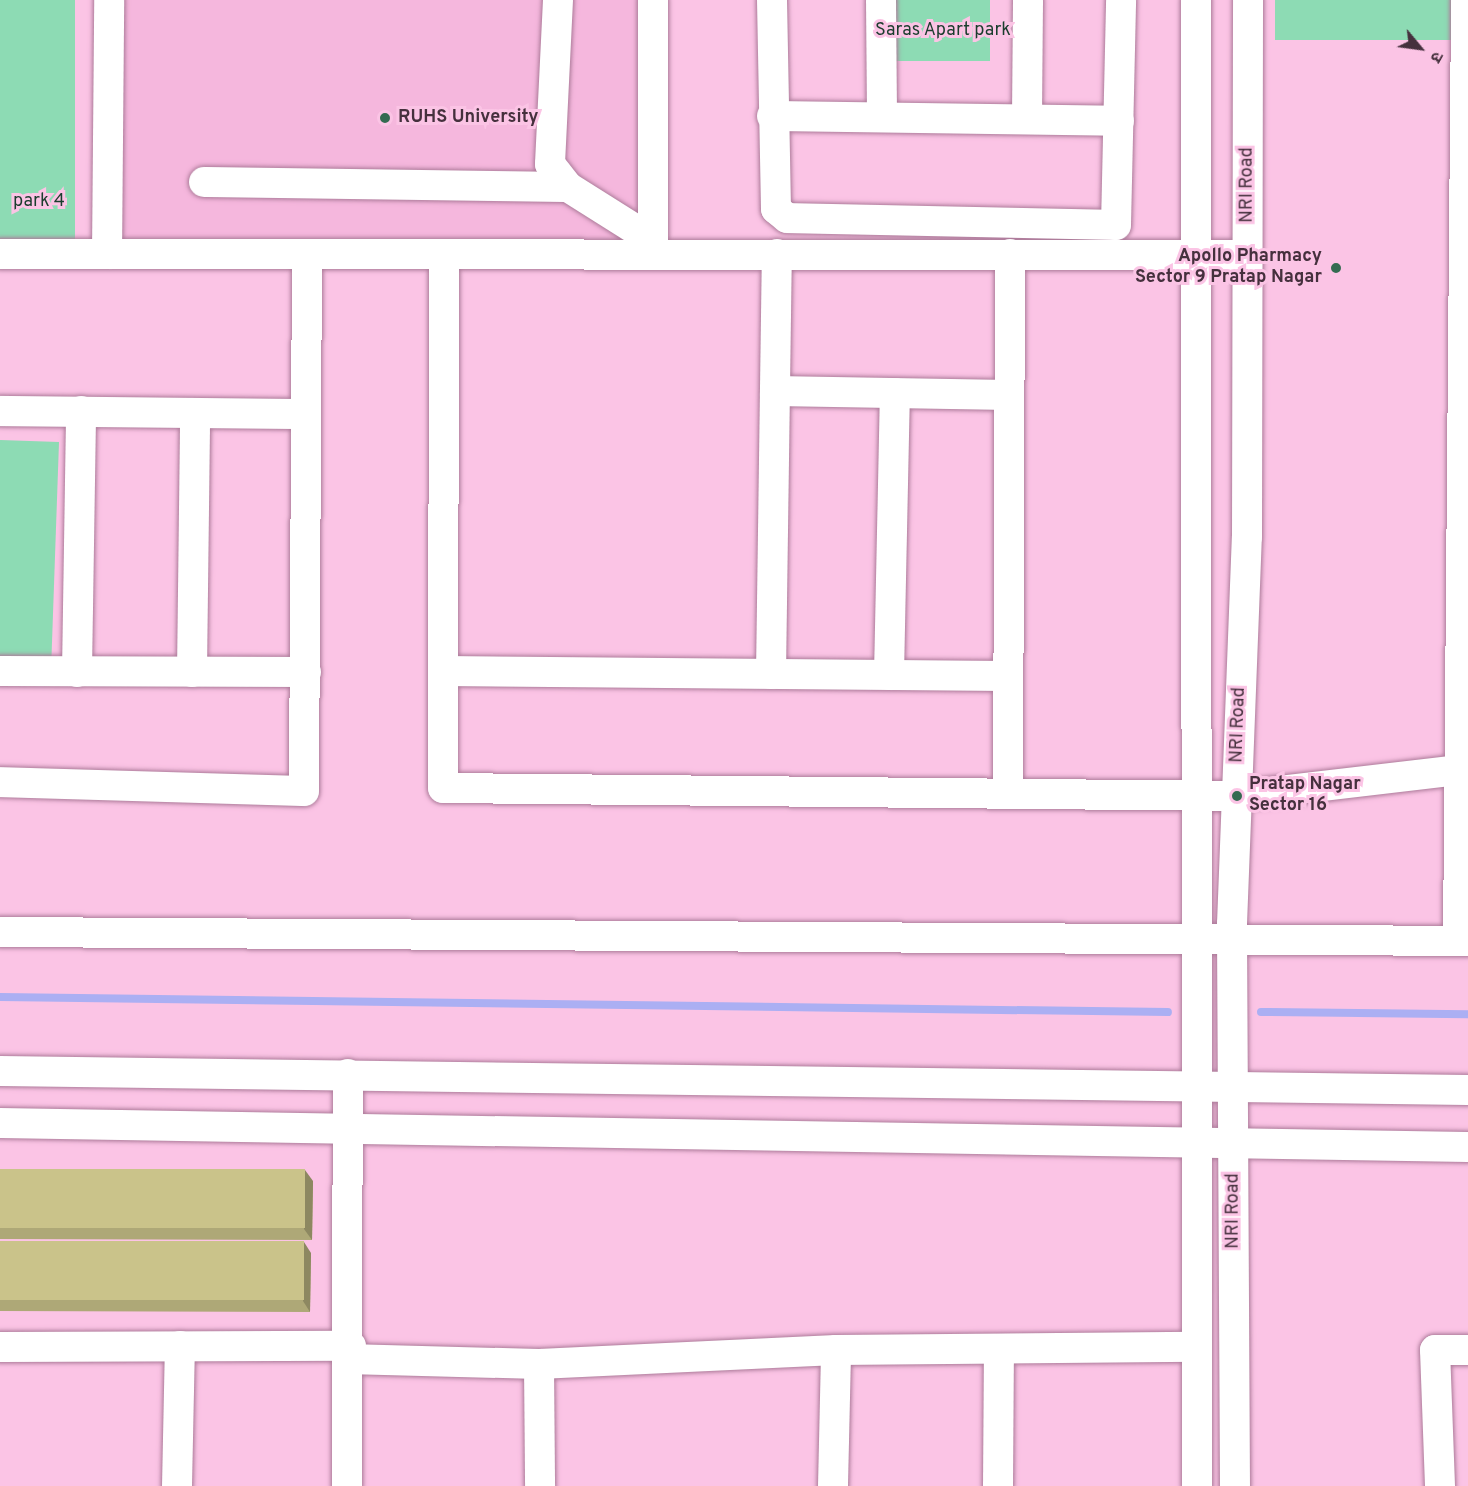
<!DOCTYPE html>
<html>
<head>
<meta charset="utf-8">
<style>
	body { margin:0 }
	#map { position:relative; width:1468px; height:1486px; overflow:hidden; background:#fbc4e5; font-family:Overpass,"Noto Sans Devanagari",sans-serif }
	div>[style] { position:absolute }
	.built>* { inset:0; background:#f5b7dd; transform-origin:0 0 }
	.green>* { inset:0; background:#8ddbb4; transform-origin:0 0 }
	.stream>* { height:8px; margin:-4px; padding:0 4px; transform-origin:4px; border-radius:4px; background:#abaff3 }
	.roads { filter:drop-shadow(0 0 2px #ad7b9a) drop-shadow(0 0 2px #ad7b9a) }
	.minor>* { height:30px; margin:-15px; padding:0 15px; transform-origin:15px; border-radius:15px; background:#fff }
	.wall>* { inset:0; background:#aea877 }
	.shaded-wall>* { inset:0; background:#8d8861 }
	.building>* { inset:0; background:#cac38a; transform-origin:0 0 }
	.dots>* { width:16px; height:16px; translate:-50% -50%; box-sizing:border-box; border:3px solid #fbc4e5; border-radius:50% }
	span { translate:-50% -50%; white-space:nowrap; text-align:center; line-height:1.15; -webkit-text-stroke:6px #fbc4e5; paint-order:stroke }
	.park-label { font-size:18px; color:#1a3d2d }
	.poi-label { font-size:18px; color:#45303d; font-weight:700 }
	.left { translate:0 -50%; text-align:left }
	.right { translate:-100% -50%; text-align:right }
	.street-label { font-size:18px; color:#45303d }
	.north { position:absolute; left:1390px; top:18px; width:60px; height:60px; -webkit-text-stroke:4px #fbc4e5; paint-order:stroke; rotate:119deg; font-size:16px; font-weight:700; line-height:24px; text-align:center; color:#45303d }
	.north::after { content:''; display:block; margin:auto; width:21px; height:27px; background:#45303d; clip-path:polygon(50% 0,100% 100%,50% 72%,0 100%) }
</style>
</head>
<body>
<div id="map">
	<div class="built">
		<i style="left:123px;top:0;width:527px;height:245px"></i>
	</div>
	<div class="green">
		<i style="left:0;top:0;width:75px;height:241px"></i>
		<i style="left:896px;top:0;width:94px;height:61px"></i>
		<i style="left:1275px;top:0;width:180px;height:40px"></i>
		<i style="left:59px;top:442px;width:229px;height:59px;rotate:92deg"></i>
	</div>
	<div class="stream">
		<i style="left:0;top:997px;width:1168px;rotate:0.74deg"></i>
		<i style="left:1261px;top:1012px;width:207px;rotate:0.6deg"></i>
	</div>
	<div class="roads">
		<div class="minor">
			<i style="left:558px;top:0;width:164px;rotate:92.8deg"></i>
			<i style="left:550px;top:164px;width:29px;rotate:52deg"></i>
			<i style="left:568px;top:187px;width:99px;rotate:32.2deg"></i>
			<i style="left:772px;top:0;width:209px;rotate:88.9deg"></i>
			<i style="left:776px;top:209px;width:14px;rotate:39deg"></i>
			<i style="left:787px;top:218px;width:329px;rotate:1.2deg"></i>
			<i style="left:1116px;top:225px;width:225px;rotate:-88.7deg"></i>
			<i style="left:881px;top:0;width:116px;rotate:89.5deg"></i>
			<i style="left:1196px;top:0;width:1486px;rotate:89.96deg"></i>
			<i style="left:772px;top:116px;width:347px;rotate:0.8deg"></i>
			<i style="left:1027px;top:116px;width:116px;rotate:-89.5deg"></i>
			<i style="left:204px;top:182px;width:364px;rotate:0.8deg"></i>
			<i style="left:653px;top:253px;width:253px;rotate:-90deg"></i>
			<i style="left:0;top:254px;width:1248px;rotate:0.05deg"></i>
			<i style="left:107px;top:254px;width:254px;rotate:-89.5deg"></i>
			<i style="left:444px;top:254px;width:534px;rotate:90.11deg"></i>
			<i style="left:443px;top:788px;width:794px;rotate:0.58deg"></i>
			<i style="left:1237px;top:796px;width:233px;rotate:-6.7deg"></i>
			<i style="left:775px;top:391px;width:234px;rotate:1deg"></i>
			<i style="left:0;top:411px;width:306px;rotate:0.6deg"></i>
			<i style="left:0;top:671px;width:306px;rotate:0.2deg"></i>
			<i style="left:443px;top:671px;width:565px;rotate:0.51deg"></i>
			<i style="left:77px;top:672px;width:261px;rotate:-89.1deg"></i>
			<i style="left:192px;top:672px;width:259px;rotate:-89.3deg"></i>
			<i style="left:771px;top:674px;width:420px;rotate:-89.2deg"></i>
			<i style="left:889px;top:675px;width:282px;rotate:-88.8deg"></i>
			<i style="left:0;top:782px;width:304px;rotate:1.7deg"></i>
			<i style="left:304px;top:791px;width:537px;rotate:-89.68deg"></i>
			<i style="left:1008px;top:794px;width:540px;rotate:-89.79deg"></i>
			<i style="left:0;top:932px;width:1468px;rotate:0.35deg"></i>
			<i style="left:1458px;top:941px;width:941px;rotate:-89.51deg"></i>
			<i style="left:0;top:1071px;width:1468px;rotate:0.74deg"></i>
			<i style="left:0;top:1123px;width:1468px;rotate:0.94deg"></i>
			<i style="left:0;top:1347px;width:351px;rotate:-0.2deg"></i>
			<i style="left:347px;top:1359px;width:192px;rotate:1.5deg"></i>
			<i style="left:539px;top:1364px;width:297px;rotate:-2.7deg"></i>
			<i style="left:836px;top:1350px;width:361px;rotate:-0.5deg"></i>
			<i style="left:539px;top:1364px;width:122px;rotate:89.5deg"></i>
			<i style="left:177px;top:1486px;width:140px;rotate:-88.8deg"></i>
			<i style="left:347px;top:1486px;width:412px;rotate:-89.9deg"></i>
			<i style="left:833px;top:1486px;width:136px;rotate:-88.7deg"></i>
			<i style="left:998px;top:1486px;width:136px;rotate:-89.6deg"></i>
			<i style="left:1235px;top:1486px;width:562px;rotate:-90.31deg"></i>
			<i style="left:1232px;top:924px;width:387px;rotate:-87.8deg"></i>
			<i style="left:1247px;top:537px;width:537px;rotate:-89.89deg"></i>
			<i style="left:1440px;top:1486px;width:136px;rotate:-92.1deg"></i>
			<i style="left:1435px;top:1350px;width:33px"></i>
		</div>
	</div>
	<div class="wall">
		<i style="clip-path:polygon(0 1169px,313px 1181px,312px 1240px,0 1239px)"></i>
		<i style="clip-path:polygon(0 1241px,311px 1253px,310px 1312px,0 1311px)"></i>
	</div>
	<div class="shaded-wall">
		<i style="clip-path:polygon(305px 1170px,313px 1181px,312px 1240px,304px 1229px)"></i>
		<i style="clip-path:polygon(304px 1242px,311px 1253px,310px 1312px,303px 1301px)"></i>
	</div>
	<div class="building">
		<i style="left:0;top:1169px;width:305px;height:59px"></i>
		<i style="left:0;top:1241px;width:304px;height:59px"></i>
	</div>
	<div class="dots">
		<i style="left:385px;top:118px;background:#346b51"></i>
		<i style="left:1336px;top:268px;background:#346b51"></i>
		<i style="left:1237px;top:796px;background:#346b51"></i>
	</div>
	<div class="park-label">
		<span style="left:943px;top:31px">Saras Apart park</span>
		<span style="left:39px;top:202px">park 4</span>
	</div>
	<div class="poi-label">
		<span class="left" style="left:398px;top:118px">RUHS University</span>
		<span class="right" style="left:1322px;top:268px">Apollo Pharmacy<br>Sector 9 Pratap Nagar</span>
		<span class="left" style="left:1249px;top:796px">Pratap Nagar<br>Sector 16</span>
	</div>
	<div class="street-label">
		<span style="left:1248px;top:185px;rotate:-90deg">NRI Road</span>
		<span style="left:1239px;top:725px;rotate:-88deg">NRI Road</span>
		<span style="left:1234px;top:1211px;rotate:-90deg">NRI Road</span>
	</div>
	<div class="north">उ</div>
</div>
</body>
</html>
